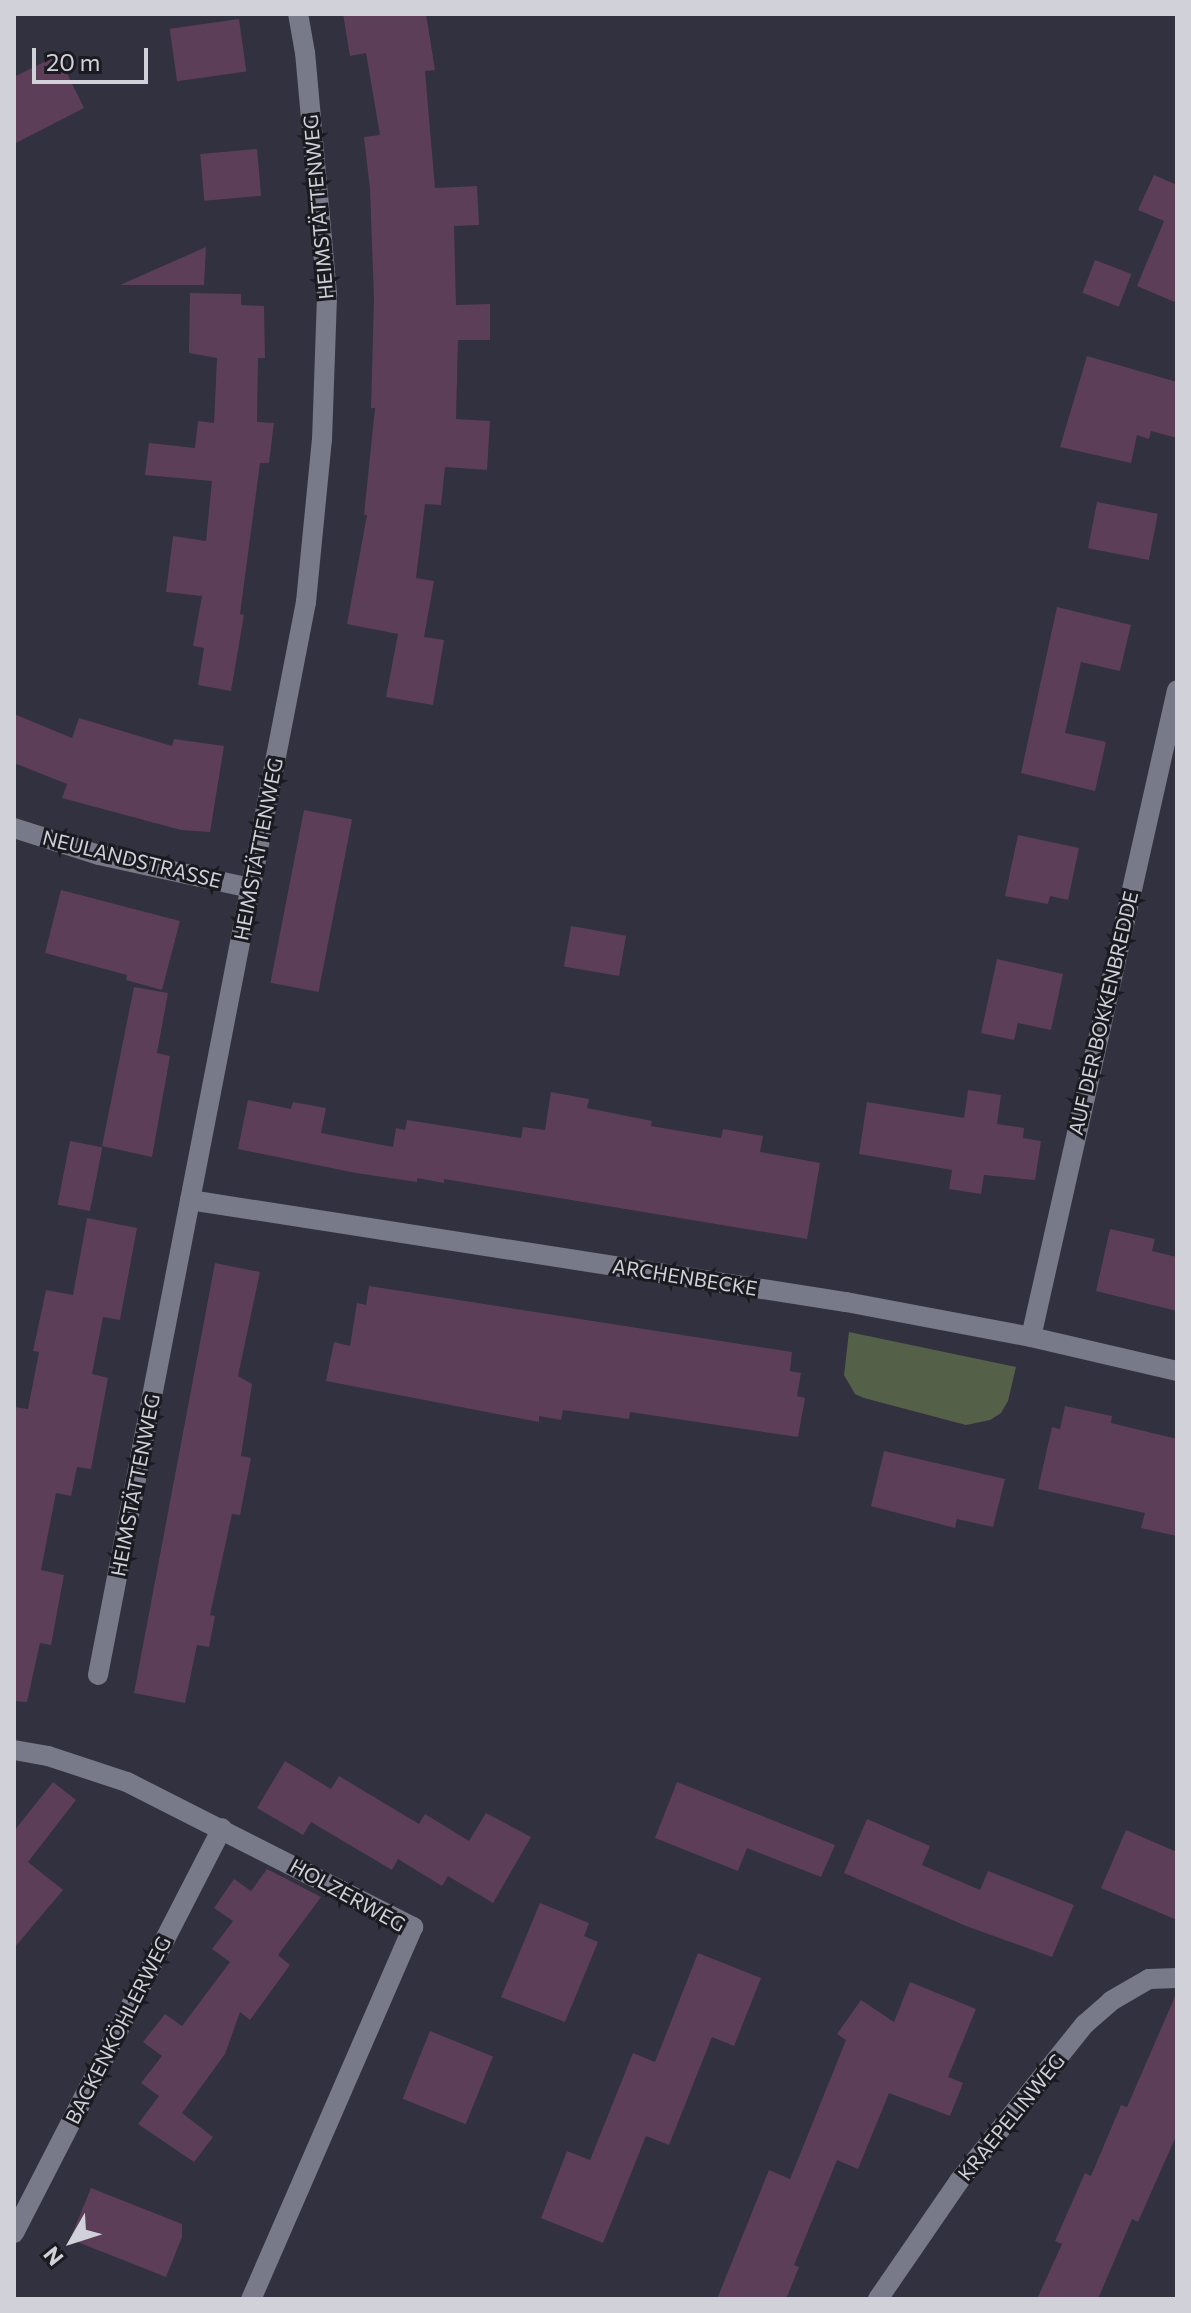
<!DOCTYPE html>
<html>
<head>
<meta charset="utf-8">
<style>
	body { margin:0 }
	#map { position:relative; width:1191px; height:2313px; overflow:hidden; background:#31313f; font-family:Commissioner,sans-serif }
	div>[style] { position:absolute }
	.green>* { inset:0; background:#556049 }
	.building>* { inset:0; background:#5c3e58; transform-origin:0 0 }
	.minor>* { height:20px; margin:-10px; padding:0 10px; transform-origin:10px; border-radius:10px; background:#797a89 }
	span { translate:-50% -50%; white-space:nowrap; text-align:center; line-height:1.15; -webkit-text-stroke:6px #1a1a20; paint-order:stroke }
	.street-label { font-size:20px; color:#d0d1d9 }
	.frame { position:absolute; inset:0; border:16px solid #d0d1d9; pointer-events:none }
	.north { position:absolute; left:32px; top:2201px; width:80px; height:80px; -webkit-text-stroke:6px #1a1a20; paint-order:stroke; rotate:231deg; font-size:22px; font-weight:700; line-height:32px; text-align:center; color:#d0d1d9 }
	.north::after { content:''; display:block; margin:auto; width:28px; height:36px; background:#d0d1d9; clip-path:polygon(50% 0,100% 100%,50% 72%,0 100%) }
	.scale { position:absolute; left:32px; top:48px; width:116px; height:36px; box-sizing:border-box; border:4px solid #d0d1d9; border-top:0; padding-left:10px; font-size:24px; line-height:28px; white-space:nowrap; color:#d0d1d9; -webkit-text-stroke:6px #1a1a20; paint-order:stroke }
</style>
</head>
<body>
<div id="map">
	<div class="green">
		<i style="clip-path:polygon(849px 1332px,1016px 1367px,1008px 1401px,1001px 1413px,990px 1420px,966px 1425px,864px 1398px,855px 1394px,844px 1375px)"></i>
	</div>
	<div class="building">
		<i style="clip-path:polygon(343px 14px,426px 14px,435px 70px,425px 71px,435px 188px,477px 186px,479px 225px,454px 226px,456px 305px,490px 304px,490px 340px,458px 340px,456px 419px,490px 421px,487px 470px,445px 467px,441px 505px,425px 504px,416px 578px,434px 581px,424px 637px,444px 640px,433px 705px,386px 697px,398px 634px,347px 624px,367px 515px,364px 515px,375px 408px,371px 408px,374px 299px,370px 189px,364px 137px,380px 135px,366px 53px,350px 56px)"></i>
		<i style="left:239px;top:19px;width:53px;height:70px;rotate:82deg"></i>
		<i style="clip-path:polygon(58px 55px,84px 108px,14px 144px,14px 77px)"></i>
		<i style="left:257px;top:149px;width:47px;height:57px;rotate:85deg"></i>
		<i style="clip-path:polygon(1154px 175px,1177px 185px,1177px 303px,1137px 286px,1164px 221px,1138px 210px)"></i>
		<i style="clip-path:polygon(206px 247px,204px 285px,120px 285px)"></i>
		<i style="left:1095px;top:260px;width:39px;height:35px;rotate:21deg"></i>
		<i style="clip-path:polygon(190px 293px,241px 294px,241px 305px,264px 306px,265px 358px,258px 358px,257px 422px,274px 423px,269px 463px,260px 463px,240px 614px,244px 615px,231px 691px,198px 685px,204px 648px,193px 646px,202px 596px,166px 592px,173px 536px,206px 541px,212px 481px,145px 475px,149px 443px,195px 448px,198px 421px,214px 423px,217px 358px,189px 353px)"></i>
		<i style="clip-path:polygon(1087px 356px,1177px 382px,1177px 438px,1151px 431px,1149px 439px,1137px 435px,1131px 463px,1060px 447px)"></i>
		<i style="left:1097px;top:502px;width:62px;height:47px;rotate:11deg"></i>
		<i style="clip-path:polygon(1057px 607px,1131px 625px,1120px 671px,1081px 662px,1065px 733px,1106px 742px,1095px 791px,1021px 773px)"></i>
		<i style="clip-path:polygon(14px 714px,72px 738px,79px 718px,172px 746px,174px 739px,224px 746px,210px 832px,181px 830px,62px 798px,67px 784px,14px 763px)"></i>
		<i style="left:304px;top:810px;width:49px;height:176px;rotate:11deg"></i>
		<i style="clip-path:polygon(1018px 835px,1079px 848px,1068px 900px,1050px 896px,1048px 904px,1005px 896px)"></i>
		<i style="clip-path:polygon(61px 890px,180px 921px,162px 990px,126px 980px,127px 975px,45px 953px)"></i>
		<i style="left:571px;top:926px;width:56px;height:41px;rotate:10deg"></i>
		<i style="clip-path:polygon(997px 959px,1063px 974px,1051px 1030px,1018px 1023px,1014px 1040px,981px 1033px)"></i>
		<i style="clip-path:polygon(134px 987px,168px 993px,157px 1053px,170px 1056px,152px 1157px,102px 1146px)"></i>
		<i style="clip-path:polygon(968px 1090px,1001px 1095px,997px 1124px,1024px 1128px,1023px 1138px,1041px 1141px,1035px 1180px,984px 1175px,981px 1194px,949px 1189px,952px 1170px,859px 1154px,867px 1102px,964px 1118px)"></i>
		<i style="clip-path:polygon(551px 1092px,589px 1099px,587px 1108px,652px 1121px,651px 1126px,721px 1138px,723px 1129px,763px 1136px,760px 1152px,820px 1163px,807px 1239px,444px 1179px,444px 1183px,417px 1178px,417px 1182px,356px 1173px,238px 1149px,248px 1100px,291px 1109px,293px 1102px,326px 1108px,321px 1133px,393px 1147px,396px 1128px,405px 1130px,407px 1120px,521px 1138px,523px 1127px,545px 1130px)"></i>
		<i style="left:70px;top:1141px;width:33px;height:65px;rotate:11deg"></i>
		<i style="clip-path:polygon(87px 1218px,137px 1228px,120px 1320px,103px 1317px,92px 1374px,108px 1378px,91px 1469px,77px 1467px,71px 1496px,56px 1493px,41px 1570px,64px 1575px,51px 1645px,40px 1643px,27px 1702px,14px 1701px,14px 1407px,28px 1409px,39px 1352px,33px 1351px,46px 1290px,73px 1295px)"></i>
		<i style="clip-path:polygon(1110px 1229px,1155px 1239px,1152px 1251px,1177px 1257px,1177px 1311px,1096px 1291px)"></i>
		<i style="clip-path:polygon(215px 1263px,260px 1272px,238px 1376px,252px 1384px,241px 1456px,251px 1458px,240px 1515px,232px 1514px,210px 1615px,215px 1616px,209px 1647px,197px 1645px,185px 1703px,134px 1693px)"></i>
		<i style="clip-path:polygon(369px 1286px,792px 1352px,790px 1371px,801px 1373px,797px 1396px,805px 1398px,798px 1437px,630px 1412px,629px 1419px,563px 1410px,561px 1420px,539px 1416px,539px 1422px,326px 1381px,334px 1342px,350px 1346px,357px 1303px,366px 1305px)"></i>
		<i style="clip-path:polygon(1065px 1406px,1112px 1416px,1111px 1423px,1177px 1439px,1177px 1536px,1141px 1528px,1145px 1513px,1038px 1489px,1052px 1427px,1060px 1429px)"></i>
		<i style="clip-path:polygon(884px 1451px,1005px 1479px,993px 1527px,957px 1519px,955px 1528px,871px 1506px)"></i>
		<i style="clip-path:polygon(285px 1761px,331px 1789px,339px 1776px,419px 1824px,425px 1814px,469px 1841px,486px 1813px,531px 1837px,493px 1903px,448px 1876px,442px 1886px,398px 1859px,392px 1870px,311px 1822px,303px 1835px,257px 1808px)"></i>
		<i style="clip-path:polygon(53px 1782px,76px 1800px,28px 1862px,63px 1890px,14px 1948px,14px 1831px)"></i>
		<i style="clip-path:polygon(677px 1782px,835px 1845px,821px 1877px,747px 1848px,738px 1871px,655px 1838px)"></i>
		<i style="clip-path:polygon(867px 1819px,930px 1846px,922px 1865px,980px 1890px,988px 1871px,1074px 1905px,1052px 1957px,966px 1926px,844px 1873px)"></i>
		<i style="clip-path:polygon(1126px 1830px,1177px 1852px,1177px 1920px,1101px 1888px)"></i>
		<i style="clip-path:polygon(267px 1869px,321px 1897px,278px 1955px,290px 1965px,250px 2020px,240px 2012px,225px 2054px,182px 2113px,213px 2137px,194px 2162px,138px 2124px,159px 2096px,141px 2083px,162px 2056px,143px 2042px,165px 2014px,182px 2026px,230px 1962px,212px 1949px,233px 1921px,214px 1908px,234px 1879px,251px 1891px)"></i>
		<i style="clip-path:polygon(540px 1903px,589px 1923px,584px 1936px,598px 1942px,565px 2022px,501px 1997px)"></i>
		<i style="clip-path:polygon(698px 1953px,761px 1978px,734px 2046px,712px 2037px,669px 2145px,646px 2136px,603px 2243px,541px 2218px,567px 2151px,590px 2160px,633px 2053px,655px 2062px)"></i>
		<i style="clip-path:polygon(910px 1982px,976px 2009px,948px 2077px,963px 2083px,950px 2116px,889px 2093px,858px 2169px,837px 2160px,794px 2265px,799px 2267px,786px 2299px,717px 2299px,769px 2170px,790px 2179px,846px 2040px,837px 2034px,861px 2000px,894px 2022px)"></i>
		<i style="clip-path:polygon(1177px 1992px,1177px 2134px,1138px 2222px,1132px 2219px,1098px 2299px,1037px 2299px,1062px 2244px,1055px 2241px,1085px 2173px,1091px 2176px,1121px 2105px,1127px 2107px)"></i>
		<i style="left:430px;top:2031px;width:68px;height:73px;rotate:22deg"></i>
		<i style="clip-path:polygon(91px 2188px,182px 2224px,182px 2237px,166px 2277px,70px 2239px)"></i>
	</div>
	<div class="minor">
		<i style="left:14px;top:828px;width:89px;rotate:17.6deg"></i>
		<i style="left:99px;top:855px;width:155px;rotate:12.3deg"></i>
		<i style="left:190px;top:1200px;width:664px;rotate:8.84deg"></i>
		<i style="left:846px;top:1302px;width:188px;rotate:10.7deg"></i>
		<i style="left:1031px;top:1337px;width:150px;rotate:13.1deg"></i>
		<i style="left:1031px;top:1337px;width:663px;rotate:-77.28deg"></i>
		<i style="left:98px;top:1675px;width:1093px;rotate:-79.03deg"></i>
		<i style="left:306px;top:602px;width:163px;rotate:-84.4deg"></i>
		<i style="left:322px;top:440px;width:146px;rotate:-88deg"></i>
		<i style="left:327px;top:294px;width:242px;rotate:-95.2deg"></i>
		<i style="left:305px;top:53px;width:40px;rotate:-100deg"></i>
		<i style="left:14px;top:1750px;width:35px;rotate:10deg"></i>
		<i style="left:48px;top:1756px;width:83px;rotate:18.2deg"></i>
		<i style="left:127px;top:1782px;width:321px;rotate:26.9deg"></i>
		<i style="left:413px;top:1927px;width:406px;rotate:113.5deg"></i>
		<i style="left:14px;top:2233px;width:455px;rotate:-62.8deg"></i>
		<i style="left:878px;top:2299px;width:143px;rotate:-55.5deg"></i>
		<i style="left:959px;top:2181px;width:201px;rotate:-51.3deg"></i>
		<i style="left:1085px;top:2024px;width:35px;rotate:-41deg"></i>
		<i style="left:1111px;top:2001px;width:44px;rotate:-30.1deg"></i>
		<i style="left:1149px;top:1979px;width:28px;rotate:-2deg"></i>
	</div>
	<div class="street-label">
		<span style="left:318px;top:207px;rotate:-95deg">HEIMSTÄTTENWEG</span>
		<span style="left:258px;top:849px;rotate:-79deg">HEIMSTÄTTENWEG</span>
		<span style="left:132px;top:859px;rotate:14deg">NEULANDSTRASSE</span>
		<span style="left:1103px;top:1013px;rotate:-77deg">AUF DER BOKKENBREDDE</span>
		<span style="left:685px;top:1277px;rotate:9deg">ARCHENBECKE</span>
		<span style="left:135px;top:1485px;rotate:-79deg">HEIMSTÄTTENWEG</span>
		<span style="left:348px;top:1895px;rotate:29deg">HOLZERWEG</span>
		<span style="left:118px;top:2030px;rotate:-63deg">BACKENKÖHLERWEG</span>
		<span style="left:1011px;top:2117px;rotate:-51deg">KRAEPELINWEG</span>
	</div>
	<div class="frame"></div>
	<div class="north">N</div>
	<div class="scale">20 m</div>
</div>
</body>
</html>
